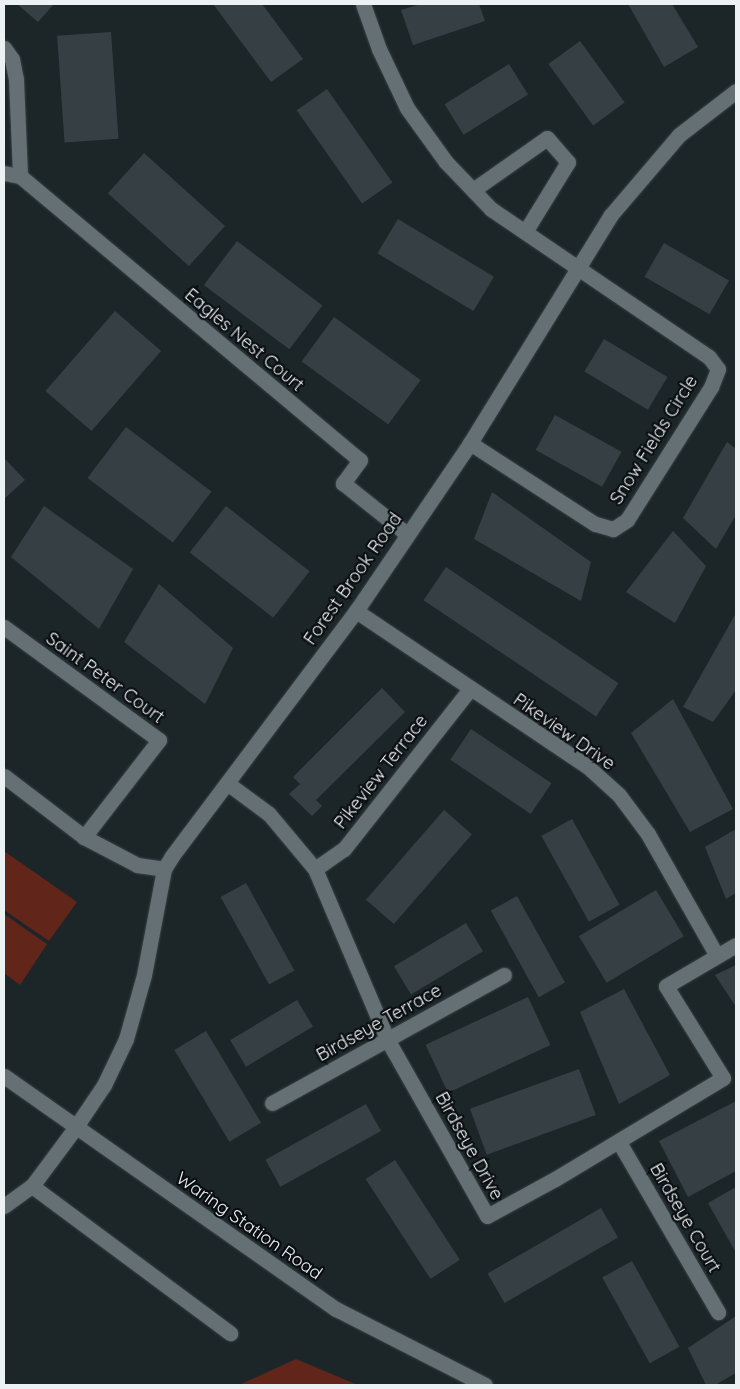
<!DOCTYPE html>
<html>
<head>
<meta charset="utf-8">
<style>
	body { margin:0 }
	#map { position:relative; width:740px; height:1389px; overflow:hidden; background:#1c2629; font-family:Quicksand,sans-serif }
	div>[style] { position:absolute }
	.green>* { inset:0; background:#61251a }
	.building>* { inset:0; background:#364044; transform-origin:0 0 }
	.roads { filter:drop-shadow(0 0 1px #394144) drop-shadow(0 0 1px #394144) }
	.minor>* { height:15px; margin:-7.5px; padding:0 7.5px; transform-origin:7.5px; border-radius:7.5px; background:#657074 }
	span { translate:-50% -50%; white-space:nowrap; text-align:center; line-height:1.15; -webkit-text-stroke:4.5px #0a0e10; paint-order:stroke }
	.street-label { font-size:18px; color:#ecf2f4 }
	.frame { position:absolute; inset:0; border:5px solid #ecf2f4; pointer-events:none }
</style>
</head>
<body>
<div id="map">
	<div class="green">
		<i style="clip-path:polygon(4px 851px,77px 902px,49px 941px,4px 910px)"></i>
		<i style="clip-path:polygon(4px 914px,47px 944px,20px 985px,4px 973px)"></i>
		<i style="clip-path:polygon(296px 1359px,358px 1385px,239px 1385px)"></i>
	</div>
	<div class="building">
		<i style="clip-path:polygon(17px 4px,54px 4px,38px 22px)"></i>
		<i style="clip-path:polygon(213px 4px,262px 4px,303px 59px,271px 82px)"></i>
		<i style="clip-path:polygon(421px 4px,479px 4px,485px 21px,413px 45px,401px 10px)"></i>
		<i style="clip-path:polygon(628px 4px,672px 4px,698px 47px,664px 67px)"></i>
		<i style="left:111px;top:32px;width:107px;height:54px;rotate:86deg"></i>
		<i style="left:580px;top:41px;width:76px;height:39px;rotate:54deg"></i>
		<i style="left:509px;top:64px;width:36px;height:76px;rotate:58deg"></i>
		<i style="left:327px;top:89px;width:114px;height:37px;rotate:55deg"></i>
		<i style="left:144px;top:153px;width:109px;height:54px;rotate:42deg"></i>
		<i style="left:398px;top:219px;width:112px;height:40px;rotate:31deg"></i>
		<i style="left:237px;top:241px;width:107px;height:55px;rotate:37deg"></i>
		<i style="left:664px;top:243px;width:75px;height:39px;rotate:30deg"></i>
		<i style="left:115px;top:311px;width:61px;height:106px;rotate:41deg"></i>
		<i style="left:334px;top:317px;width:107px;height:55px;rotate:36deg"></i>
		<i style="left:604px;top:339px;width:74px;height:38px;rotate:31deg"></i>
		<i style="left:555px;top:415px;width:76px;height:40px;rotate:29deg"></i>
		<i style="left:126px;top:427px;width:107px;height:64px;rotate:37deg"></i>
		<i style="clip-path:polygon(727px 442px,736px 449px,736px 515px,716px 549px,683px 518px)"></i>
		<i style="clip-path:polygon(4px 458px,25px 480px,4px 499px)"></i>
		<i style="clip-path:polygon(492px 492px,591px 562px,581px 601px,474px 539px)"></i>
		<i style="clip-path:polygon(44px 506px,133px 569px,99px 629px,11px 557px)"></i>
		<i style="left:226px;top:506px;width:106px;height:59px;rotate:38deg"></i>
		<i style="clip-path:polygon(673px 531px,706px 566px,675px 623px,626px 592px)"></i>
		<i style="left:446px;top:567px;width:208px;height:40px;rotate:34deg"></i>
		<i style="clip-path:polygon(159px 584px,233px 648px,205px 704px,124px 642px)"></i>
		<i style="clip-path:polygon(736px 613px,736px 690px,713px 722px,683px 707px)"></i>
		<i style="clip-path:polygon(382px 688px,405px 712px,316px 800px,322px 806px,312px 816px,289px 794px,300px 784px,293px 777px)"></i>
		<i style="clip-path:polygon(673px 699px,733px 809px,690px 832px,631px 733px)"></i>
		<i style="left:471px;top:729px;width:97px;height:37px;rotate:34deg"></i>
		<i style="left:444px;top:810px;width:37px;height:119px;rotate:41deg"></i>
		<i style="left:572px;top:819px;width:98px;height:35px;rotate:61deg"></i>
		<i style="clip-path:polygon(736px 829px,736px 893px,726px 899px,705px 847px)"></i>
		<i style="left:246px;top:883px;width:100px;height:29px;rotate:61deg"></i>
		<i style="left:656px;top:890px;width:54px;height:90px;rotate:59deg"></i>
		<i style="left:517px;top:896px;width:99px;height:30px;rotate:61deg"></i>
		<i style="left:466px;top:923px;width:33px;height:84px;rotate:59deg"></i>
		<i style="clip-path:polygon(736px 965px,736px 1007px,715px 975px)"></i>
		<i style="clip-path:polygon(624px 989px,670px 1075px,619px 1104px,580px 1012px)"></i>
		<i style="left:528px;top:997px;width:53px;height:113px;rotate:65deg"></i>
		<i style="left:297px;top:1000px;width:31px;height:78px;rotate:59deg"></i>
		<i style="left:206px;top:1031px;width:107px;height:37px;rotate:59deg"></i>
		<i style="left:579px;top:1069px;width:49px;height:116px;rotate:70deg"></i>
		<i style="clip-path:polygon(736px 1101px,736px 1171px,688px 1197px,659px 1141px)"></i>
		<i style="left:366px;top:1104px;width:31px;height:115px;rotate:61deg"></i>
		<i style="left:395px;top:1160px;width:119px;height:35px;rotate:57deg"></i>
		<i style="clip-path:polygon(736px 1187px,736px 1253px,708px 1203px)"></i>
		<i style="left:601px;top:1208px;width:34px;height:131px;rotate:60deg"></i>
		<i style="left:632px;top:1261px;width:98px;height:34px;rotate:61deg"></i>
		<i style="clip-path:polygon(736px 1316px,736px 1373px,715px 1385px,706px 1385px,688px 1348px)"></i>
	</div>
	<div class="roads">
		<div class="minor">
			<i style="left:363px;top:4px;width:48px;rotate:70.4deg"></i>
			<i style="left:379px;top:49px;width:65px;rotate:64.6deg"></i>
			<i style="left:407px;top:108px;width:67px;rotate:54.2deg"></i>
			<i style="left:446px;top:162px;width:65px;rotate:46.2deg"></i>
			<i style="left:491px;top:209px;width:263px;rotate:34.2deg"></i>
			<i style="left:709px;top:357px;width:15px;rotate:53deg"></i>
			<i style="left:718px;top:369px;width:19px;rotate:111deg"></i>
			<i style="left:711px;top:387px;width:157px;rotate:122.3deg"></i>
			<i style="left:627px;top:520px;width:17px;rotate:147deg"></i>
			<i style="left:613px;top:529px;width:19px;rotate:-164deg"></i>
			<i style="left:595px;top:524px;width:149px;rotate:-147.1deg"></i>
			<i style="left:4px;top:48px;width:14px;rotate:54deg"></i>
			<i style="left:12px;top:59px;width:20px;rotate:79deg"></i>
			<i style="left:16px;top:79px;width:97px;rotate:87.6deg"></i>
			<i style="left:4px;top:173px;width:16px;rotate:11deg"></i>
			<i style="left:20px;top:176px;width:443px;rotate:39.9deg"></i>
			<i style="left:360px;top:460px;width:29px;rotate:126deg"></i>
			<i style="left:343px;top:483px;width:82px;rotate:38.6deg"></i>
			<i style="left:473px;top:190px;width:90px;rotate:-35.1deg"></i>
			<i style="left:547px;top:138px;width:32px;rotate:49deg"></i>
			<i style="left:568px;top:162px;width:82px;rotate:121.6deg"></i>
			<i style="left:356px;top:611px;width:278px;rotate:33.9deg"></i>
			<i style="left:587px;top:766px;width:43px;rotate:42.2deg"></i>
			<i style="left:619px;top:795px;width:49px;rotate:53.4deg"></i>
			<i style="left:648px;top:834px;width:140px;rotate:60.5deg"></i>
			<i style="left:4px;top:627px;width:192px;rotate:36.1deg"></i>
			<i style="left:159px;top:740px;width:123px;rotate:127.7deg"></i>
			<i style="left:4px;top:776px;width:101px;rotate:37.3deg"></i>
			<i style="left:84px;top:837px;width:60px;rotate:27.8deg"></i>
			<i style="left:137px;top:865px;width:27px;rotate:8deg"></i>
			<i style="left:227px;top:783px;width:52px;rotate:36.4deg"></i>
			<i style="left:269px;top:814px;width:72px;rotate:50.1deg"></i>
			<i style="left:315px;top:869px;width:185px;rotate:67deg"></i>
			<i style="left:387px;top:1039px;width:203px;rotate:60.5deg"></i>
			<i style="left:487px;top:1216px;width:77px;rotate:-28.6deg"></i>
			<i style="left:555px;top:1179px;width:196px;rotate:-31deg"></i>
			<i style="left:723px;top:1078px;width:108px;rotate:-121.8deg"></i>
			<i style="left:666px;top:986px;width:81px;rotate:-30.4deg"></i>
			<i style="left:315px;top:869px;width:35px;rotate:-35deg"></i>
			<i style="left:344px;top:849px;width:202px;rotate:-51.8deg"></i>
			<i style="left:4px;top:1076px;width:406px;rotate:35.1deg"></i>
			<i style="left:336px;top:1309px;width:167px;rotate:27deg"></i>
			<i style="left:272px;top:1103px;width:265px;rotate:-28.9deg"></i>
			<i style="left:619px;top:1142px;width:197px;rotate:59.8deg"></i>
			<i style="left:32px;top:1186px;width:247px;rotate:36.6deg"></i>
			<i style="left:4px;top:1206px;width:34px;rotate:-36deg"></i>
			<i style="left:32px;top:1186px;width:72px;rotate:-53.4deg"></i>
			<i style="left:75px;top:1128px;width:52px;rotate:-56deg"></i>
			<i style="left:104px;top:1085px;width:51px;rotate:-64.4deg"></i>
			<i style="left:126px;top:1039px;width:66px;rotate:-74.3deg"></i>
			<i style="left:144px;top:975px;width:108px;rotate:-79.3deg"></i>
			<i style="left:164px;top:869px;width:15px;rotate:-58deg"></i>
			<i style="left:172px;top:856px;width:306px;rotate:-53.1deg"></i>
			<i style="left:356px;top:611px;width:203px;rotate:-55.8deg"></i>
			<i style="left:470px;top:443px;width:267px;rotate:-58.3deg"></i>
			<i style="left:610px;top:216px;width:106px;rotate:-49.6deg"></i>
			<i style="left:679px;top:135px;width:72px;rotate:-37.7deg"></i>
		</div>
	</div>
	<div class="street-label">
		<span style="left:244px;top:340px;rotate:40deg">Eagles Nest Court</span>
		<span style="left:654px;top:440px;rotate:-58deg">Snow Fields Circle</span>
		<span style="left:353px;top:579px;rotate:-55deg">Forest Brook Road</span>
		<span style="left:105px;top:678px;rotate:36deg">Saint Peter Court</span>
		<span style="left:564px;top:732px;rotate:35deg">Pikeview Drive</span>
		<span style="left:381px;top:772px;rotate:-52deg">Pikeview Terrace</span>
		<span style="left:379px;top:1023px;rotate:-29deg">Birdseye Terrace</span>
		<span style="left:469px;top:1146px;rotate:61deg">Birdseye Drive</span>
		<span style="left:685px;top:1218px;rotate:60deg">Birdseye Court</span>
		<span style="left:249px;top:1226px;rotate:35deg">Waring Station Road</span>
	</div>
	<div class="frame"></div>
</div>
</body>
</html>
